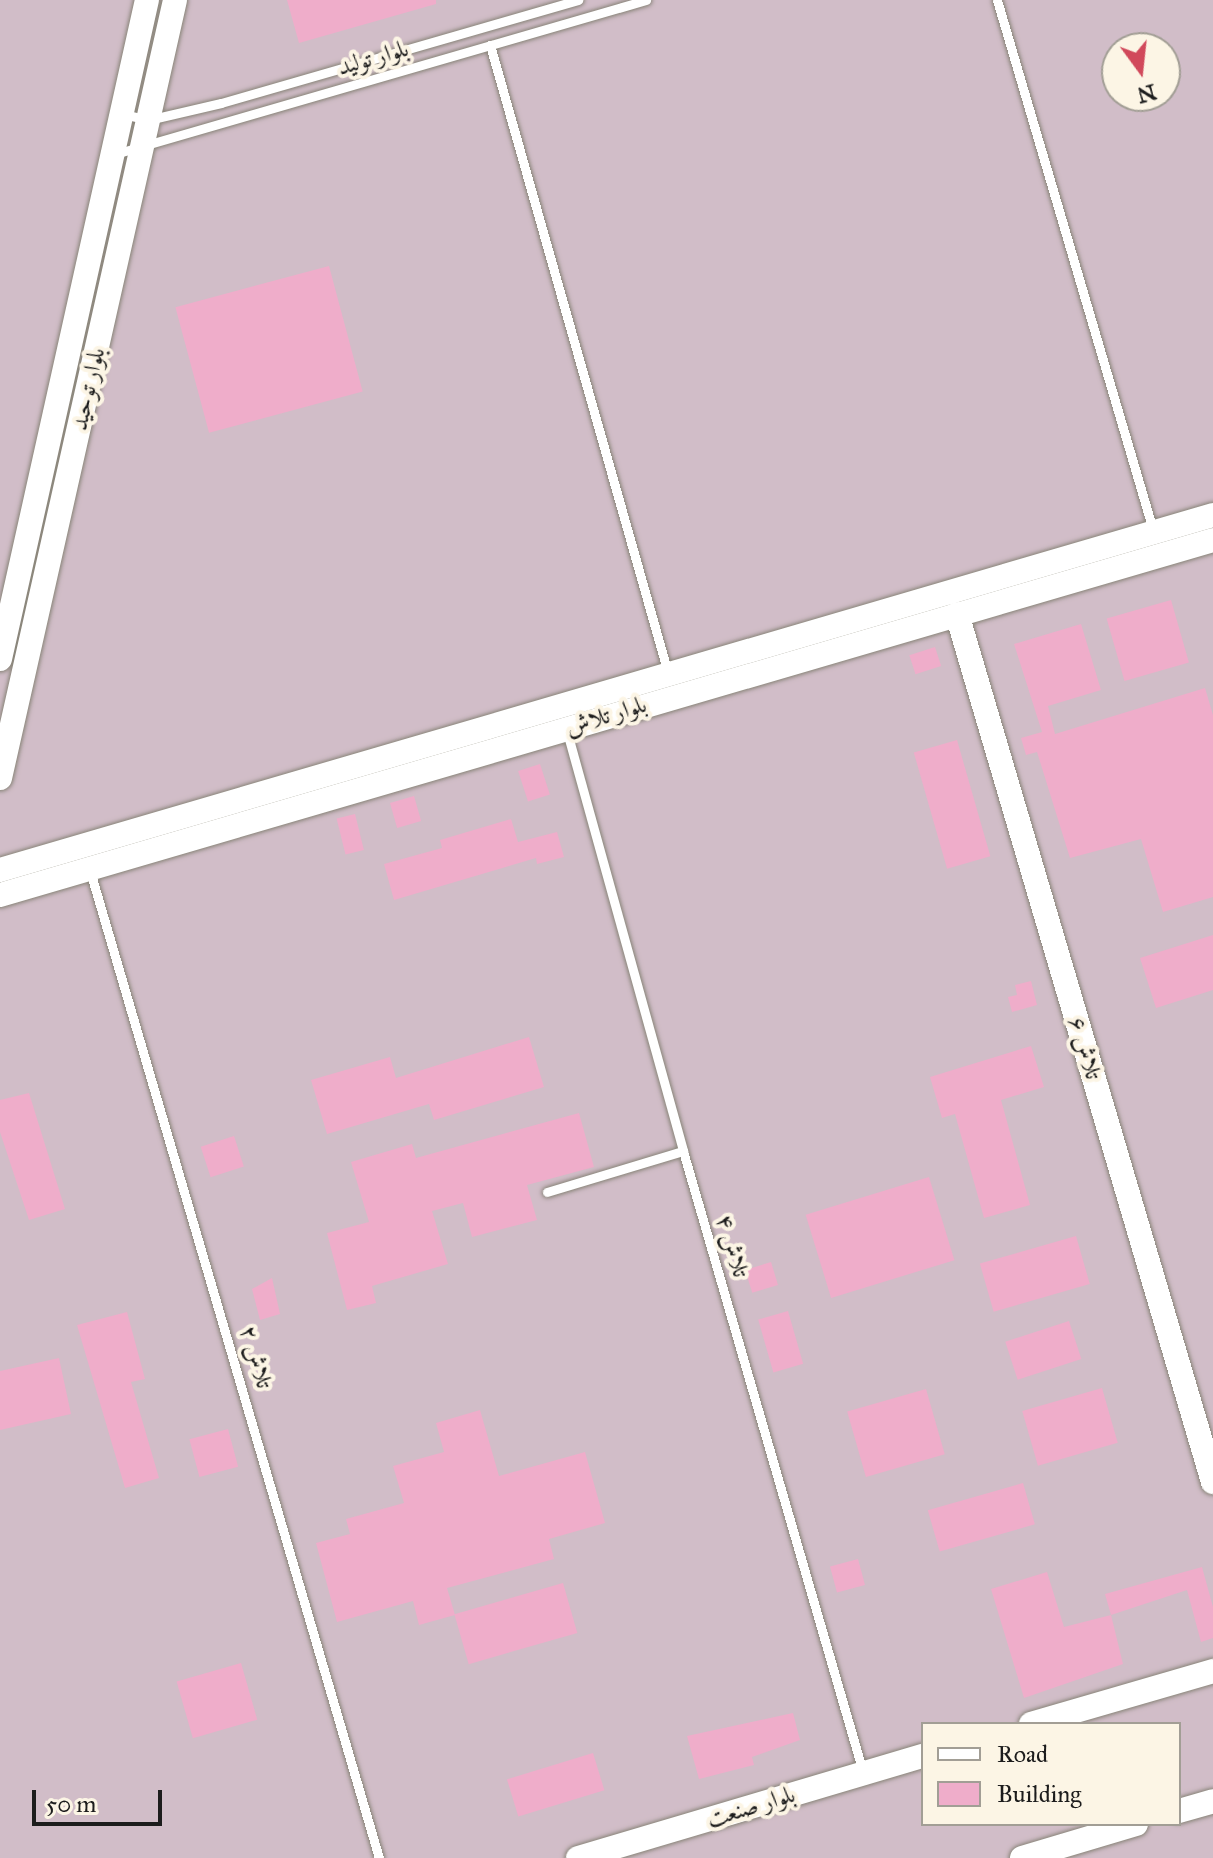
<!DOCTYPE html>
<html>
<head>
<meta charset="utf-8">
<style>
	body { margin:0 }
	#map { position:relative; width:1213px; height:1858px; overflow:hidden; background:#f4ecd3; font-family:"IM FELL Great Primer",Amiri,serif }
	div>[style] { position:absolute }
	.industrial>* { inset:0; background:#d1bdc8 }
	.building>* { inset:0; background:#efadca; transform-origin:0 0 }
	.roads { filter:drop-shadow(0 0 2px #888478) drop-shadow(0 0 2px #888478) }
	.service>* { height:9px; margin:-4.5px; padding:0 4.5px; transform-origin:4.5px; border-radius:4.5px; background:#fff }
	.tertiary>* { height:24px; margin:-12px; padding:0 12px; transform-origin:12px; border-radius:12px; background:#fff }
	span { translate:-50% -50%; white-space:nowrap; text-align:center; line-height:1.15; -webkit-text-stroke:8px #fcf5e5; paint-order:stroke }
	.street-label { font-size:24px; color:#1c1c1c }
	.legend { position:absolute; left:921px; top:1722px; width:260px; height:104px; box-sizing:border-box; background:#fcf5e5; border:2px solid #a29e95; margin:0; padding:10px 14px; list-style:none; font-size:24px; color:#1c1c1c }
	.legend li { display:flex; align-items:center; gap:16px; height:40px }
	.legend b { width:40px; border:2px solid #a29e95 }
	.north { position:absolute; left:1101px; top:32px; width:80px; height:80px; box-sizing:border-box; background:#fcf5e5; border:2px solid #a29e95; border-radius:50%; rotate:165deg; font-size:22px; font-weight:700; line-height:32px; text-align:center; color:#1c1c1c }
	.north::after { content:''; display:block; margin:auto; width:28px; height:36px; background:#d1495b; clip-path:polygon(50% 0,100% 100%,50% 72%,0 100%) }
	.scale { position:absolute; left:32px; top:1790px; width:130px; height:36px; box-sizing:border-box; border:4px solid #1c1c1c; border-top:0; padding-left:10px; font-size:24px; line-height:28px; white-space:nowrap; color:#1c1c1c; -webkit-text-stroke:6px #fcf5e5; paint-order:stroke }
</style>
</head>
<body>
<div id="map">
	<div class="industrial">
		<i style="clip-path:polygon(evenodd,0 0,1213px 0,1213px 1858px,0 1858px,0 0,1117px 48px,1165px 48px,1165px 96px,1117px 96px,1117px 48px,0 0,923px 1724px,1179px 1724px,1179px 1824px,923px 1824px,923px 1724px)"></i>
	</div>
	<div class="building">
		<i style="clip-path:polygon(287px 0,436px 0,436px 4px,299px 43px)"></i>
		<i style="left:329px;top:266px;width:130px;height:159px;rotate:75deg"></i>
		<i style="left:1171px;top:600px;width:65px;height:67px;rotate:74deg"></i>
		<i style="clip-path:polygon(1081px 624px,1101px 690px,1048px 706px,1055px 734px,1205px 688px,1213px 715px,1213px 897px,1163px 912px,1141px 839px,1070px 858px,1037px 752px,1026px 755px,1021px 738px,1042px 732px,1014px 644px)"></i>
		<i style="left:935px;top:647px;width:20px;height:27px;rotate:72deg"></i>
		<i style="left:957px;top:740px;width:121px;height:45px;rotate:74deg"></i>
		<i style="left:540px;top:764px;width:32px;height:23px;rotate:72deg"></i>
		<i style="left:414px;top:796px;width:26px;height:25px;rotate:74deg"></i>
		<i style="left:355px;top:814px;width:37px;height:19px;rotate:76deg"></i>
		<i style="clip-path:polygon(511px 819px,518px 842px,557px 832px,564px 857px,537px 864px,536px 858px,394px 900px,384px 864px,442px 848px,440px 840px)"></i>
		<i style="clip-path:polygon(1213px 935px,1213px 990px,1156px 1008px,1140px 958px)"></i>
		<i style="clip-path:polygon(1031px 981px,1037px 1005px,1012px 1012px,1008px 997px,1017px 995px,1015px 985px)"></i>
		<i style="clip-path:polygon(529px 1037px,544px 1087px,434px 1120px,429px 1104px,327px 1134px,311px 1080px,390px 1057px,396px 1078px)"></i>
		<i style="clip-path:polygon(1031px 1046px,1044px 1087px,1001px 1100px,1030px 1205px,984px 1218px,955px 1114px,942px 1118px,930px 1077px)"></i>
		<i style="clip-path:polygon(29px 1093px,65px 1209px,29px 1220px,0 1132px,0 1100px)"></i>
		<i style="clip-path:polygon(579px 1113px,594px 1167px,527px 1185px,537px 1220px,472px 1237px,463px 1203px,432px 1211px,448px 1264px,372px 1286px,376px 1303px,347px 1310px,327px 1233px,369px 1222px,351px 1162px,412px 1144px,416px 1158px)"></i>
		<i style="left:234px;top:1136px;width:32px;height:35px;rotate:72deg"></i>
		<i style="left:929px;top:1177px;width:87px;height:129px;rotate:73deg"></i>
		<i style="left:1076px;top:1236px;width:50px;height:100px;rotate:74deg"></i>
		<i style="left:771px;top:1262px;width:24px;height:27px;rotate:73deg"></i>
		<i style="clip-path:polygon(272px 1278px,280px 1314px,260px 1320px,252px 1289px)"></i>
		<i style="left:788px;top:1311px;width:55px;height:31px;rotate:74deg"></i>
		<i style="clip-path:polygon(127px 1312px,145px 1379px,131px 1382px,159px 1478px,125px 1488px,77px 1325px)"></i>
		<i style="left:1069px;top:1321px;width:40px;height:67px;rotate:72deg"></i>
		<i style="clip-path:polygon(59px 1358px,71px 1414px,0 1430px,0 1371px)"></i>
		<i style="left:1102px;top:1388px;width:57px;height:83px;rotate:74deg"></i>
		<i style="left:926px;top:1389px;width:68px;height:82px;rotate:74deg"></i>
		<i style="clip-path:polygon(480px 1410px,499px 1476px,585px 1452px,605px 1523px,549px 1539px,554px 1559px,447px 1588px,455px 1615px,419px 1625px,413px 1601px,337px 1622px,316px 1543px,350px 1534px,346px 1519px,404px 1503px,393px 1466px,444px 1452px,436px 1423px)"></i>
		<i style="left:228px;top:1429px;width:39px;height:40px;rotate:75deg"></i>
		<i style="left:1023px;top:1483px;width:43px;height:99px;rotate:74deg"></i>
		<i style="left:858px;top:1559px;width:27px;height:29px;rotate:75deg"></i>
		<i style="clip-path:polygon(1202px 1567px,1213px 1607px,1213px 1638px,1201px 1642px,1187px 1590px,1111px 1615px,1105px 1594px)"></i>
		<i style="clip-path:polygon(1047px 1572px,1064px 1627px,1111px 1615px,1123px 1664px,1024px 1698px,991px 1589px)"></i>
		<i style="left:563px;top:1583px;width:52px;height:113px;rotate:74deg"></i>
		<i style="left:241px;top:1663px;width:59px;height:67px;rotate:74deg"></i>
		<i style="clip-path:polygon(793px 1713px,800px 1740px,752px 1757px,754px 1765px,699px 1779px,687px 1736px)"></i>
		<i style="left:593px;top:1753px;width:39px;height:90px;rotate:73deg"></i>
	</div>
	<div class="roads">
		<div class="service">
			<i style="left:997px;top:0;width:552px;rotate:73.6deg"></i>
			<i style="left:490px;top:45px;width:653px;rotate:74.18deg"></i>
			<i style="left:123px;top:114px;width:26px;rotate:13deg"></i>
			<i style="left:148px;top:120px;width:75px;rotate:-13.1deg"></i>
			<i style="left:221px;top:103px;width:372px;rotate:-16.1deg"></i>
			<i style="left:115px;top:154px;width:553px;rotate:-16.17deg"></i>
			<i style="left:567px;top:732px;width:435px;rotate:74.5deg"></i>
			<i style="left:683px;top:1151px;width:647px;rotate:73.84deg"></i>
			<i style="left:90px;top:871px;width:1028px;rotate:73.68deg"></i>
			<i style="left:547px;top:1192px;width:142px;rotate:-16.8deg"></i>
		</div>
		<div class="tertiary">
			<i style="left:957px;top:614px;width:905px;rotate:73.57deg"></i>
			<i style="left:0;top:659px;width:675px;rotate:-77.43deg"></i>
			<i style="left:0;top:778px;width:797px;rotate:-77.32deg"></i>
			<i style="left:0;top:870px;width:1264px;rotate:-16.31deg"></i>
			<i style="left:0;top:895px;width:1264px;rotate:-16.31deg"></i>
			<i style="left:1031px;top:1724px;width:190px;rotate:-16.2deg"></i>
			<i style="left:1179px;top:1811px;width:35px;rotate:-16deg"></i>
			<i style="left:578px;top:1858px;width:360px;rotate:-16.5deg"></i>
			<i style="left:1022px;top:1858px;width:119px;rotate:-16.6deg"></i>
		</div>
	</div>
	<div class="street-label">
		<span style="left:373px;top:58px;rotate:-16deg">بلوار تولید</span>
		<span style="left:88px;top:389px;rotate:-77deg">بلوار توحید</span>
		<span style="left:606px;top:716px;rotate:-17deg">بلوار تلاش</span>
		<span style="left:1085px;top:1048px;rotate:74deg">تلاش ۶</span>
		<span style="left:732px;top:1246px;rotate:73deg">تلاش ۴</span>
		<span style="left:256px;top:1357px;rotate:74deg">تلاش ۲</span>
		<span style="left:751px;top:1807px;rotate:-17deg">بلوار صنعت</span>
	</div>
	<ul class="legend">
	<li><b style="height:10px;background:#fff"></b>Road</li>
	<li><b style="height:22px;background:#efadca"></b>Building</li>
	</ul>
	<div class="north">N</div>
	<div class="scale">50 m</div>
</div>
</body>
</html>
